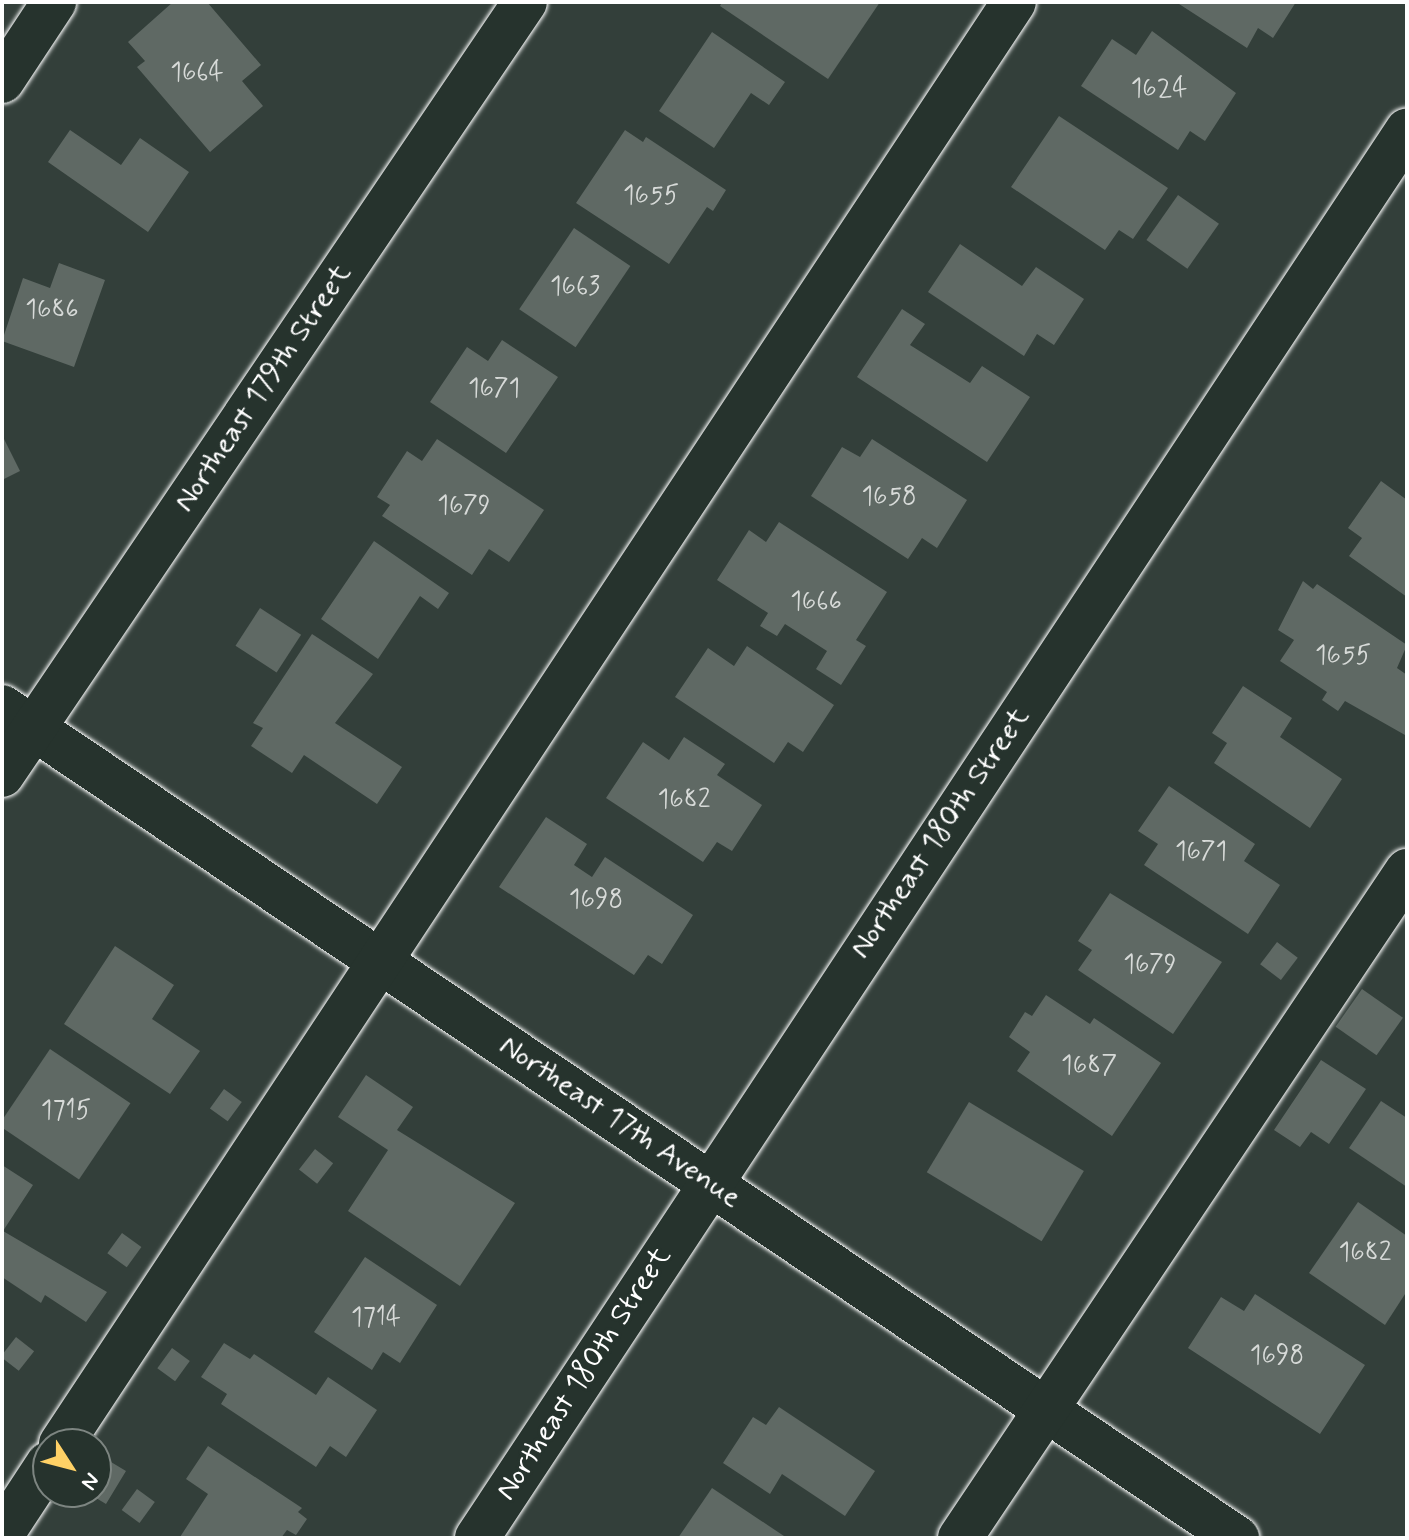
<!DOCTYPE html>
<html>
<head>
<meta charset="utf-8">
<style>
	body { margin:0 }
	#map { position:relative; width:1409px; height:1540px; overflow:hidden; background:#333f3a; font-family:Mynerve,sans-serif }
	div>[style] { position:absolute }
	.building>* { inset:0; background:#5f6964; transform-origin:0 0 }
	.roads { filter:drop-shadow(0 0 2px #fff) drop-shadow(0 0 2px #fff) }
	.minor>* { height:44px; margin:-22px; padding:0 22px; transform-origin:22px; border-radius:22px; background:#26332d }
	span { translate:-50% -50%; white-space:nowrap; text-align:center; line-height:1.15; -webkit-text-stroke:6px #26332d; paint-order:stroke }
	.number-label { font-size:26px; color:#d7dad8 }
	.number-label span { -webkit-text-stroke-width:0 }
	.street-label { font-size:30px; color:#fff }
	.frame { position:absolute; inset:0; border:4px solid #fff; pointer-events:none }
	.north { position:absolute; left:32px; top:1428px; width:80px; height:80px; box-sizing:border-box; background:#26332d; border:2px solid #7d8581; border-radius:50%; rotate:126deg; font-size:22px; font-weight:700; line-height:32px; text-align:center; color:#fff }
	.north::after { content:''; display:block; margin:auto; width:28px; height:36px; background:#ffd166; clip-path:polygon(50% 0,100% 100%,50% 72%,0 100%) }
</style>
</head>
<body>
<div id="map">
	<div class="building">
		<i style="clip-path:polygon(173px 2px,207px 2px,261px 65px,242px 81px,263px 106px,210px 152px,137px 67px,145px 61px,128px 42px)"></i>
		<i style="clip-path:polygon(722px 2px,880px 2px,828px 79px,720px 6px)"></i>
		<i style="clip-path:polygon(1176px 2px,1296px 2px,1273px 38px,1258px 28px,1247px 48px)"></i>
		<i style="clip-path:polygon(1152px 31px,1236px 93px,1205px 141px,1190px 131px,1178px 150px,1081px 86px,1112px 39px,1136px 55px)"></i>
		<i style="clip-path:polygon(712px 32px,785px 82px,769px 105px,751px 93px,714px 148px,659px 111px)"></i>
		<i style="clip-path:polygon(1059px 116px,1168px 188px,1133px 239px,1119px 230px,1105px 250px,1011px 187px)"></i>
		<i style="clip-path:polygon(70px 130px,121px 165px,140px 138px,189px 172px,148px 232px,48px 162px)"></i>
		<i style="clip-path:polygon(625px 130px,643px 142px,646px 137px,726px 190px,713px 211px,707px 207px,669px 264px,576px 203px)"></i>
		<i style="left:1178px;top:195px;width:50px;height:55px;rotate:35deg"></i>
		<i style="left:574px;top:228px;width:68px;height:98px;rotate:34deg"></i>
		<i style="clip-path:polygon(960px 244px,1022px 286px,1036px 267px,1084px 299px,1054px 345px,1037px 334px,1024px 356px,928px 292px)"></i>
		<i style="clip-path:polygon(59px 263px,105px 280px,74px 367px,2px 341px,23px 278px,50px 288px)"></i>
		<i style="clip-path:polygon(902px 309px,925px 324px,910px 345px,970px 383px,982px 366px,1030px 397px,987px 462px,857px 377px)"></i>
		<i style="clip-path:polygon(502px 340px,558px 377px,506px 453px,430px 402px,467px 347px,488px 361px)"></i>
		<i style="clip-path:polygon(2px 435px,20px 471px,2px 480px)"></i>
		<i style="clip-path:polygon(437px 439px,544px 510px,509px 562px,489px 549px,472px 575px,382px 516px,390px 505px,377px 497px,407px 451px,422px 461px)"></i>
		<i style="clip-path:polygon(872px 439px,967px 500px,937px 548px,922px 538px,908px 559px,811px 496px,842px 447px,860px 457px)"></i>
		<i style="clip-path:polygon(1381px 481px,1407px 500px,1407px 597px,1349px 556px,1362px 538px,1348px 528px)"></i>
		<i style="clip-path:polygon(779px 522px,887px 592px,856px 640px,866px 646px,841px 685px,816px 669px,827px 651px,785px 624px,777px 636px,760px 626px,768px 613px,717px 580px,749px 530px,766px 542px)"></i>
		<i style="clip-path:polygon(374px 541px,449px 593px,438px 609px,420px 596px,378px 659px,321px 619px)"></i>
		<i style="clip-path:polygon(1303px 581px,1313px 589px,1317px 584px,1407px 645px,1397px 668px,1407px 675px,1405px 735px,1345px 701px,1338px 711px,1322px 700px,1327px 692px,1280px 661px,1294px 640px,1278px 630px)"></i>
		<i style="left:260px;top:608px;width:49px;height:45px;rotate:33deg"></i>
		<i style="clip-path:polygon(312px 634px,373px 674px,335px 723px,402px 767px,377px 804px,304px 755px,292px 773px,251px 746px,263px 728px,253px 723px)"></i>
		<i style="clip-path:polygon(747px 646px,834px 705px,803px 752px,788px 742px,774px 763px,675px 697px,708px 648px,734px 666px)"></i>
		<i style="clip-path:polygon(1243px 686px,1292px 718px,1280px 737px,1342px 779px,1310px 828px,1214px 763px,1227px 743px,1212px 733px)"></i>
		<i style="clip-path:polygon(684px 737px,725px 764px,717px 775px,762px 805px,732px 851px,717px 842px,703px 862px,606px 798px,643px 742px,669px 760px)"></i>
		<i style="clip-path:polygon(1169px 786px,1255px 844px,1244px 861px,1280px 885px,1248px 934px,1144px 865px,1158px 844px,1138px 831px)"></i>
		<i style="clip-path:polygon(546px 817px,587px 844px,574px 865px,592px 877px,605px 857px,693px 915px,662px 964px,648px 955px,634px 975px,499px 887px)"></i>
		<i style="clip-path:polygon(1110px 893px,1222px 962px,1173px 1034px,1078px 970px,1092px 950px,1078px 941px)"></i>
		<i style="left:1277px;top:942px;width:26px;height:28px;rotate:37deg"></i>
		<i style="clip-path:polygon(115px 946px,174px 985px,152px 1019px,200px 1051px,170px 1094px,64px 1024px)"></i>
		<i style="left:1362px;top:989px;width:50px;height:46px;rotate:35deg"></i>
		<i style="clip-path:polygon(1046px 995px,1090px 1024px,1094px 1018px,1161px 1063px,1112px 1136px,1017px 1071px,1030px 1052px,1009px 1037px,1025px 1012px,1032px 1016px)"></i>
		<i style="left:50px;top:1049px;width:97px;height:92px;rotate:34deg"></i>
		<i style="clip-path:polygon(1321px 1060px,1366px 1089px,1329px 1144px,1311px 1132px,1300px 1147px,1274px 1130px)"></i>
		<i style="clip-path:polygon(366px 1075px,413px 1107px,397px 1130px,515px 1203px,460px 1286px,348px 1211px,388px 1150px,338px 1117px)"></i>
		<i style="left:224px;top:1089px;width:22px;height:24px;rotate:36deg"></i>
		<i style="clip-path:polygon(1381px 1101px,1407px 1118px,1407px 1187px,1349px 1148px)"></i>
		<i style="left:969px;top:1102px;width:134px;height:82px;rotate:31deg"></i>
		<i style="left:315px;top:1149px;width:23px;height:26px;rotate:38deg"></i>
		<i style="clip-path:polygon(2px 1165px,33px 1185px,3px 1231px,107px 1292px,86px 1322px,45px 1295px,41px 1303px,2px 1277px)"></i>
		<i style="clip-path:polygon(1358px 1202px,1407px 1236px,1407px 1291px,1385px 1325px,1309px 1273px)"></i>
		<i style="left:122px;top:1233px;width:24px;height:25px;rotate:36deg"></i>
		<i style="clip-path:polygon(365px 1257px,437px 1305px,400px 1363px,383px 1352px,372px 1370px,314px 1332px)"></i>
		<i style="clip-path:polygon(1255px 1294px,1365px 1365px,1320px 1434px,1188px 1348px,1221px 1297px,1244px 1311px)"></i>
		<i style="left:16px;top:1337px;width:23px;height:25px;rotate:38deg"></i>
		<i style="clip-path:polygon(224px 1343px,250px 1359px,254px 1354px,316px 1395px,328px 1377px,377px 1410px,346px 1457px,330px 1446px,316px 1467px,221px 1404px,227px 1394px,201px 1377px)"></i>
		<i style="left:172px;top:1348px;width:22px;height:25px;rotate:36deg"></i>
		<i style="clip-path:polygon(779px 1407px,875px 1471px,845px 1516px,782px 1474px,770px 1494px,723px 1463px,753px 1417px,766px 1425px)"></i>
		<i style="clip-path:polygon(208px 1446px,302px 1508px,298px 1512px,307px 1519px,296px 1535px,287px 1530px,281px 1538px,180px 1537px,208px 1494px,186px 1479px)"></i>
		<i style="clip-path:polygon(96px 1453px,126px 1471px,106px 1504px,86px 1492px,96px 1492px)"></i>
		<i style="clip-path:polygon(712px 1488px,787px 1538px,678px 1538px)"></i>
		<i style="left:137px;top:1489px;width:22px;height:26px;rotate:36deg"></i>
	</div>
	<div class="roads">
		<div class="minor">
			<i style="left:2px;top:81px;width:95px;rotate:-56.6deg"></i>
			<i style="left:2px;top:707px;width:1489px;rotate:33.94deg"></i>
			<i style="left:2px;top:775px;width:933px;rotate:-55.92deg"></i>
			<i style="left:61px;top:1444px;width:1728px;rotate:-56.54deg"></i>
			<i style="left:2px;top:1534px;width:84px;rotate:-56.7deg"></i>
			<i style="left:477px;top:1538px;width:1687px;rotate:-56.54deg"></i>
			<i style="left:960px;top:1538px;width:803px;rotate:-56.17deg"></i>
		</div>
	</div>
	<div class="number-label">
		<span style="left:197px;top:74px">1664</span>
		<span style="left:1159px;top:90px">1624</span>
		<span style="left:651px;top:197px">1655</span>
		<span style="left:575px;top:288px">1663</span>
		<span style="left:52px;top:311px">1686</span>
		<span style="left:494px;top:390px">1671</span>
		<span style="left:889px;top:498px">1658</span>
		<span style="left:464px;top:507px">1679</span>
		<span style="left:816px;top:603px">1666</span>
		<span style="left:1343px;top:657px">1655</span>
		<span style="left:684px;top:801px">1682</span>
		<span style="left:1201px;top:853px">1671</span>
		<span style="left:596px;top:901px">1698</span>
		<span style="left:1150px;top:966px">1679</span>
		<span style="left:1089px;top:1067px">1687</span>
		<span style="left:66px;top:1112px">1715</span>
		<span style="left:1365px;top:1254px">1682</span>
		<span style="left:376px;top:1319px">1714</span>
		<span style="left:1277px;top:1357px">1698</span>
	</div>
	<div class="street-label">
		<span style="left:263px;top:388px;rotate:-56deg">Northeast 179th Street</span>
		<span style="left:940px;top:833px;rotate:-56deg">Northeast 180th Street</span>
		<span style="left:620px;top:1122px;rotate:34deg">Northeast 17th Avenue</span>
		<span style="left:584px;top:1374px;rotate:-57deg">Northeast 180th Street</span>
	</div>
	<div class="frame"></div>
	<div class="north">N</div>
</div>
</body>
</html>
